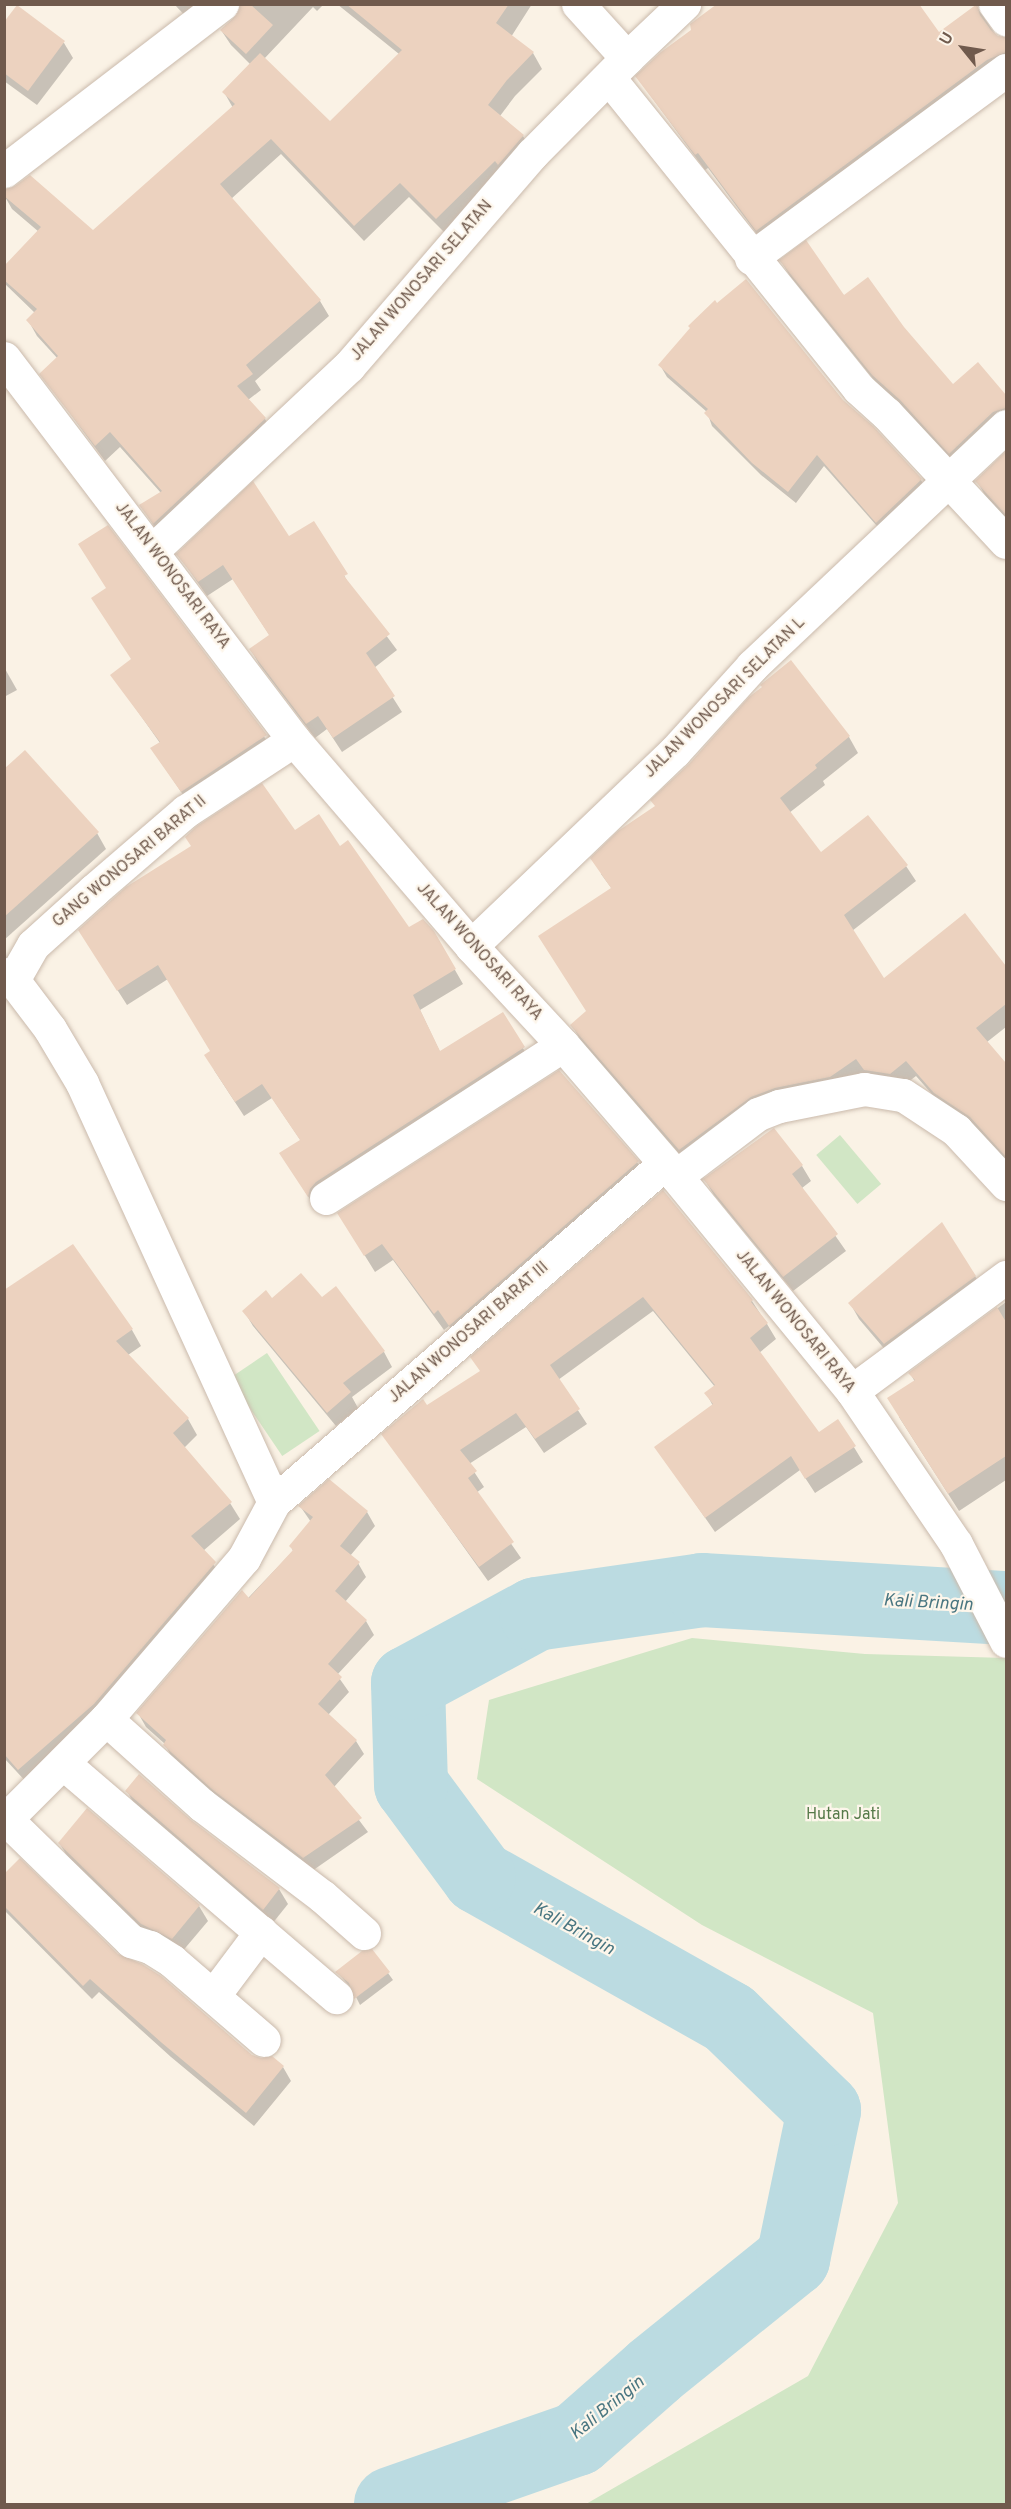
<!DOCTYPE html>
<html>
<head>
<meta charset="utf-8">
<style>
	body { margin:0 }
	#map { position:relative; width:1011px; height:2509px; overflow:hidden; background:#faf2e5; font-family:Overpass,sans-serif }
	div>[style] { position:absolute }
	.green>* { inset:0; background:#d1e6c5; transform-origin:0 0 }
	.shadow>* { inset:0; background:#0003 }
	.river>* { height:74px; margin:-37px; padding:0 37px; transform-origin:37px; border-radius:37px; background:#bbdbe1 }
	.building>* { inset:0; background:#ecd2bf }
	.roads { filter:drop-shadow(0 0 2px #cabaac) drop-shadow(0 0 2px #cabaac) }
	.minor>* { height:33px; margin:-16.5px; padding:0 16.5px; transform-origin:16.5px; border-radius:16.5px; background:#fff }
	span { translate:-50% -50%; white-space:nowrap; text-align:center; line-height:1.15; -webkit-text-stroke:4.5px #fdf6eb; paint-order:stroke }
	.street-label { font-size:16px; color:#705a4d }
	.park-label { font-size:16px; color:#567a49 }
	.water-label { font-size:18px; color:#497681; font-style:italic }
	.frame { position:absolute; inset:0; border:6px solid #705a4d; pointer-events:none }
	.north { position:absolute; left:933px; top:18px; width:60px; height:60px; -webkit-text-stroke:4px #fdf6eb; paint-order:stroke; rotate:300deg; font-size:16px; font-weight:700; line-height:24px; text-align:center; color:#705a4d }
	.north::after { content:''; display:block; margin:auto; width:21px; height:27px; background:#705a4d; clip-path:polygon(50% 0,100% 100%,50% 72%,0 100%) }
</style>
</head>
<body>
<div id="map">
	<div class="green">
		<i style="left:840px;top:1135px;width:64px;height:31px;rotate:50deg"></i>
		<i style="left:267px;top:1353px;width:94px;height:45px;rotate:56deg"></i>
		<i style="clip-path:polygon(692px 1638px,865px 1654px,1006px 1658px,1006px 2504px,586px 2504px,808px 2376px,898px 2203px,873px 2013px,702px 1925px,477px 1779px,489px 1700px)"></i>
	</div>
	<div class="shadow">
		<i style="clip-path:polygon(174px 4px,220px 4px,194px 25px)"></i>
		<i style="clip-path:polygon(242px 4px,324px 4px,317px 11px,313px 7px,264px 59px,330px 124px,399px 54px,337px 4px,532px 4px,511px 37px,533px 53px,542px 69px,515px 96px,500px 116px,523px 136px,532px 152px,446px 234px,409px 197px,364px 241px,281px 154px,231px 199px,320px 301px,329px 316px,255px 381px,261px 390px,248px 400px,265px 419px,274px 434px,163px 539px,141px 506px,161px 493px,120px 447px,105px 461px,41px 374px,58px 359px,37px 336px,28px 320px,35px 313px,4px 283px,4px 269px,39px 232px,12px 209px,4px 195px,93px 232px,233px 108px,224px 92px,251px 65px,231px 45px,221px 30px,241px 11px)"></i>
		<i style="clip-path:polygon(976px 6px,997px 37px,1006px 39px,1006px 70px,766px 246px,708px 168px,705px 170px,637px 77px,693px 31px,939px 34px)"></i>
		<i style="clip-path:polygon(4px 25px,64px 43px,73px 58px,37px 105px,4px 81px)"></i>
		<i style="clip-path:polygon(781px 261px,903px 327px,953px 386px,978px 364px,1006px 398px,1006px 426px,959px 468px,883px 391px,790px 276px)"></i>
		<i style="clip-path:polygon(660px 365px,872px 427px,921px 480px,928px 492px,884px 534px,824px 466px,796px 503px,761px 475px,712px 426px,707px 412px,667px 377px)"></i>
		<i style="clip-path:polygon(1006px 453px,1006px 521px,986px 497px,977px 481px)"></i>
		<i style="clip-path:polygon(314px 523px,353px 591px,397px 650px,374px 668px,402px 712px,342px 752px,327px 729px,315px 738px,259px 664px,251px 650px,270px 636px,233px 579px,207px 596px,178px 554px,289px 538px)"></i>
		<i style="clip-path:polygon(107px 527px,274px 750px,190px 805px,152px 749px,160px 743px,112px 675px,132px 660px,107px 589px)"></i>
		<i style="clip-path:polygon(790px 662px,849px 737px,858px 753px,823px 781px,825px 785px,789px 813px,821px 855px,906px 866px,916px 881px,852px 931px,883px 980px,965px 916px,1006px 969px,1006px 1027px,987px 1042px,1006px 1066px,1006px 1162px,945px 1109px,916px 1076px,899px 1089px,866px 1074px,689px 1165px,581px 1041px,572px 1025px,587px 1012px,612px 889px,601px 874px,656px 807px)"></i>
		<i style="clip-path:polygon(4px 667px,17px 690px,4px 697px)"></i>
		<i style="clip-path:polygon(4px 787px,97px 833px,106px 849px,4px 940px)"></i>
		<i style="clip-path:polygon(295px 832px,339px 848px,409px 929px,455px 970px,463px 984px,420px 1010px,440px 1052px,502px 1014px,532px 1063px,316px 1209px,290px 1167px,301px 1141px,272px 1098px,244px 1116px,214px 1070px,212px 1051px,168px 979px,127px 1005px,88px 944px)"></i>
		<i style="clip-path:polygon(637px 1162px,647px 1179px,460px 1341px,449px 1326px,444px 1330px,393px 1260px,375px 1272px,349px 1230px)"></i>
		<i style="clip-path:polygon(802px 1166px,811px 1181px,802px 1188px,846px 1251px,793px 1291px,714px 1195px,705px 1180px)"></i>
		<i style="clip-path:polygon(663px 1192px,752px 1301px,767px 1324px,776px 1339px,759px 1353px,818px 1434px,838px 1421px,863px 1462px,815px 1493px,800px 1470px,715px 1532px,656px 1447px,713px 1406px,706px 1393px,715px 1387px,653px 1311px,558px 1380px,587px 1424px,544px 1453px,526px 1427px,469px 1464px,484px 1487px,476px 1493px,521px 1558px,488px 1581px,383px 1434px,481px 1372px)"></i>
		<i style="clip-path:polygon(975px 1276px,984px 1292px,893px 1359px,859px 1319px,850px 1303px)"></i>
		<i style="clip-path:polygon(4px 1292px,132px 1330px,141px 1346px,128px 1355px,188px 1419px,197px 1435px,184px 1448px,230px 1503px,240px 1519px,203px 1551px,224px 1579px,29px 1785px,4px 1758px)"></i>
		<i style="clip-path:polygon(322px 1299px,384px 1352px,392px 1367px,352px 1397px,358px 1408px,336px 1426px,253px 1326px,244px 1311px,272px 1300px)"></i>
		<i style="clip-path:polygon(1006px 1302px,1006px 1480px,959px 1511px,899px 1417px,915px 1382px,910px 1373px)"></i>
		<i style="clip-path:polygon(300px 1506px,367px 1512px,375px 1526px,350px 1556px,358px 1563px,366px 1577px,345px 1602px,366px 1621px,374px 1635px,337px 1675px,349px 1692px,328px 1715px,356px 1741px,364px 1754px,334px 1787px,368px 1832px,312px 1871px,223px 1804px,172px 1758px,165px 1744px,146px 1727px,138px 1713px,293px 1551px,291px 1546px,311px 1522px)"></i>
		<i style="clip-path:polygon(127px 1791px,190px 1821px,279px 1889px,288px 1904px,272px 1924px,136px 1807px)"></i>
		<i style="clip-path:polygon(60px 1844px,199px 1906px,208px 1921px,181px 1953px,151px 1940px,69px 1859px)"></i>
		<i style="clip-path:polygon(4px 1876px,251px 2056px,283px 2067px,291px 2081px,254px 2126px,171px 2057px,99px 1992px,92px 1999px,4px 1910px)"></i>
		<i style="clip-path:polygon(337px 1972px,388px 1973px,393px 1980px,360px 2005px,352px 1989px)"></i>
	</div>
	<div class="river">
		<i style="left:391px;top:2504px;width:197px;rotate:-19.3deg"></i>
		<i style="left:577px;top:2439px;width:103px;rotate:-41.4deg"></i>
		<i style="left:654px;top:2371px;width:179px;rotate:-38.9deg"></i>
		<i style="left:793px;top:2259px;width:152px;rotate:-78.2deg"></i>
		<i style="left:824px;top:2110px;width:132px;rotate:-135.9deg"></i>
		<i style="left:729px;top:2018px;width:287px;rotate:-150.6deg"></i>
		<i style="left:479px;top:1877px;width:114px;rotate:-126.5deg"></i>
		<i style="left:411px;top:1785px;width:102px;rotate:-91.7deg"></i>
		<i style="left:408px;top:1683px;width:145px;rotate:-28.3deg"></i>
		<i style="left:536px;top:1614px;width:168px;rotate:-8.2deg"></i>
		<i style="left:702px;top:1590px;width:305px;rotate:3.4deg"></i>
	</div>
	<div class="building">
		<i style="clip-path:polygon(240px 4px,250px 4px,273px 25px,246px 54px,220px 30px,234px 18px)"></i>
		<i style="clip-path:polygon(346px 4px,509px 4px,496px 23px,534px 52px,507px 80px,488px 105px,524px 135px,498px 165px,495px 161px,436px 219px,400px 183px,354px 226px,271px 139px,220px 184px,321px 300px,246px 365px,253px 374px,237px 386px,266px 418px,153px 524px,139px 505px,162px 491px,110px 432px,95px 446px,39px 374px,58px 356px,26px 320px,37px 309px,4px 280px,4px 266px,41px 227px,4px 196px,4px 190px,15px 186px,30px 175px,93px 230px,235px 104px,222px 92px,260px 53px,330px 121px,402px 50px)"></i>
		<i style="clip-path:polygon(717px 4px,919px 4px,939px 32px,977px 4px,980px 15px,991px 30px,998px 36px,1006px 37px,1006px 52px,987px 60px,756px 231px,698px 153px,695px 155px,635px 76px,661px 52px,691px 30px,690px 24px)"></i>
		<i style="clip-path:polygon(17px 5px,65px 41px,28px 91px,4px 73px,4px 22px)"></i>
		<i style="clip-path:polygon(806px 240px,844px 295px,868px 277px,904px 327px,953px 384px,978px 362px,1006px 395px,1006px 408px,993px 412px,949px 454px,900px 400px,872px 375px,779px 260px)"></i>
		<i style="clip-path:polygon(746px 279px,843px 400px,873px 426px,922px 479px,876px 523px,817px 455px,788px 492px,752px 463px,704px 413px,708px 409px,658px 365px,690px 328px,688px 326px,715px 300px,717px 303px)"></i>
		<i style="clip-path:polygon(1006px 451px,1006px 515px,975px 481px)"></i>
		<i style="clip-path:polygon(253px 481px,289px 536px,314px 521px,348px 574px,344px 576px,390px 634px,366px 653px,395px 696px,333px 738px,318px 716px,306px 724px,249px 649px,269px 635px,223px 565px,198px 582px,176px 554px)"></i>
		<i style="clip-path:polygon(108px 525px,267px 735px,181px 792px,150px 748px,160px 742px,110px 675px,131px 659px,91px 598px,106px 588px,78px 544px)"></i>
		<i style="clip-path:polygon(791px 660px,850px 736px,815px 765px,817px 768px,780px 798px,821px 852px,868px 815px,908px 865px,844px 915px,884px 978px,965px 913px,1006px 966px,1006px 1004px,976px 1028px,1006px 1063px,1006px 1157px,970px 1117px,934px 1093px,906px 1061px,890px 1074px,864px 1070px,856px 1059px,830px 1077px,775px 1088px,751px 1097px,679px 1150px,570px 1025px,586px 1011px,538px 936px,611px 888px,590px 858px,618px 831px,655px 806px,650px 800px,689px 764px,749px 697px,762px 687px,760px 685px)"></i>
		<i style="clip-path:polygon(25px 750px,99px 832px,4px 917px,4px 769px)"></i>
		<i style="clip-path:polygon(262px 783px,295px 830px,319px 814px,340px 846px,348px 840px,409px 927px,423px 919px,434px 931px,456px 969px,413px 995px,440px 1051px,503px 1012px,525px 1047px,316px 1182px,310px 1189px,308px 1197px,279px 1153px,300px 1140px,262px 1084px,235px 1102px,204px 1055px,210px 1051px,158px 965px,117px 991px,78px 930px,126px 887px,191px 846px,185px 837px,197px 826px)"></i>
		<i style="clip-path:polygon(559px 1070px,639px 1161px,449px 1326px,438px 1310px,434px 1314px,382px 1244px,364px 1256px,337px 1213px)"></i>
		<i style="clip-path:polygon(774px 1128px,803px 1165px,792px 1174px,838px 1234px,783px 1277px,703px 1179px)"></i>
		<i style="clip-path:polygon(663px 1190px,753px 1300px,751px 1302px,768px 1323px,750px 1338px,819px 1432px,838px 1419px,856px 1446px,805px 1479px,791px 1456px,705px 1518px,654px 1447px,713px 1404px,704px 1393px,715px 1385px,643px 1297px,550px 1365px,580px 1409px,535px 1439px,516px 1413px,460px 1450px,477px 1471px,468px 1478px,514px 1542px,479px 1567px,381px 1434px,423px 1399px,427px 1405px,480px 1371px,470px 1357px)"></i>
		<i style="clip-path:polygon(942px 1222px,976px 1276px,884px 1344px,848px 1303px)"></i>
		<i style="clip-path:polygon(73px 1244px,133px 1329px,116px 1341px,189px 1418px,173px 1433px,232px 1502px,191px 1536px,216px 1562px,94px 1704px,18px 1770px,4px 1754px,4px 1290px)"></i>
		<i style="clip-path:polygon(301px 1273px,322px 1297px,336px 1286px,385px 1351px,343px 1383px,351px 1392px,327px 1413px,242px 1311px,266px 1290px,272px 1298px)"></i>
		<i style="clip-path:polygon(997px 1307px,1006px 1322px,1006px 1456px,948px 1494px,887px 1398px,915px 1380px,908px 1373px)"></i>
		<i style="clip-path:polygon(329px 1479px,368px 1511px,340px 1546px,360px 1562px,335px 1591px,367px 1620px,328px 1664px,342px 1677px,318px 1704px,357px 1740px,325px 1775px,362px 1818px,303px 1858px,214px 1791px,163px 1745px,166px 1740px,136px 1713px,242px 1590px,249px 1598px,293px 1550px,289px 1546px,313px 1517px,298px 1506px)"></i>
		<i style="clip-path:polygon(139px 1774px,191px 1820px,280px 1888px,263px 1910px,125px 1791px)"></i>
		<i style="clip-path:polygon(87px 1808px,200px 1905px,172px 1939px,141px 1924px,58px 1843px)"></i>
		<i style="clip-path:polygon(20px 1858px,118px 1954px,142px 1964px,161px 1976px,252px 2055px,261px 2058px,272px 2056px,284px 2066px,246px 2113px,162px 2043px,90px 1979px,83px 1986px,4px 1906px,4px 1874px)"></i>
		<i style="clip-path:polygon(372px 1949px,390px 1972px,354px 1999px,349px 1983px,335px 1972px,362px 1951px)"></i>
	</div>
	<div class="roads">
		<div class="minor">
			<i style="left:578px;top:4px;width:73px;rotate:47.8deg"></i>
			<i style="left:995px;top:4px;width:19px;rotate:54deg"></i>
			<i style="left:609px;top:78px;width:398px;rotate:51.2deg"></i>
			<i style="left:858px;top:388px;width:38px;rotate:42deg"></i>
			<i style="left:886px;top:413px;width:176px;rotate:47.1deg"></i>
			<i style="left:4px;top:171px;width:275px;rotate:-37.5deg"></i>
			<i style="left:751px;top:258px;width:317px;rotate:-36.4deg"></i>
			<i style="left:4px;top:358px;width:480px;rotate:52.8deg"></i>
			<i style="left:294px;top:740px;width:272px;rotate:49.3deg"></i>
			<i style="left:471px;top:946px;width:135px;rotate:47.1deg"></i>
			<i style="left:563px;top:1045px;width:173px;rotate:49.2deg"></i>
			<i style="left:676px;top:1176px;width:278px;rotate:50.7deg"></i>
			<i style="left:852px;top:1391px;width:185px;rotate:55.8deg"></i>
			<i style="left:956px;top:1544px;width:109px;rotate:62.7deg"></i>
			<i style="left:153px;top:550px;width:269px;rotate:-43.2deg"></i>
			<i style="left:349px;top:366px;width:280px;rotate:-49.2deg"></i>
			<i style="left:532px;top:154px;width:135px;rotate:-45.3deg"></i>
			<i style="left:627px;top:58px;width:79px;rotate:-43.5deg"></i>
			<i style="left:471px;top:946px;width:282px;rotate:-43.7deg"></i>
			<i style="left:675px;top:751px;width:115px;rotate:-47.8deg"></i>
			<i style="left:752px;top:666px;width:349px;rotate:-43.4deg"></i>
			<i style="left:4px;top:974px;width:11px;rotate:34deg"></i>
			<i style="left:13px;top:980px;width:61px;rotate:52.9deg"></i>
			<i style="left:50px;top:1029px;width:63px;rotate:59.3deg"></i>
			<i style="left:82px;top:1083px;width:461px;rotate:65.4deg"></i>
			<i style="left:274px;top:1502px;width:64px;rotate:118.2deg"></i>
			<i style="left:244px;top:1558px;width:212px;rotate:130.6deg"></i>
			<i style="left:106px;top:1719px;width:144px;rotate:135deg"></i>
			<i style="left:13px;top:980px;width:40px;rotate:-60.3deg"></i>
			<i style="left:33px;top:945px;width:82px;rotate:-42deg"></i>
			<i style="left:94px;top:890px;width:121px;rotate:-40.7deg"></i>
			<i style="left:186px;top:811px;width:129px;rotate:-33.3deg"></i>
			<i style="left:676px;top:1176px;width:103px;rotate:-37.1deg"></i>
			<i style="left:758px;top:1114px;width:22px;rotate:-21deg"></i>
			<i style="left:779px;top:1106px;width:87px;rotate:-11.3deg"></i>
			<i style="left:864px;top:1089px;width:39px;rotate:9deg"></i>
			<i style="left:903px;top:1095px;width:64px;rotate:33.4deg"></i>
			<i style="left:956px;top:1130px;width:74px;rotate:47.2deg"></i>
			<i style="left:326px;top:1198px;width:282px;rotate:-32.8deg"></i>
			<i style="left:852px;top:1391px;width:192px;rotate:-36.5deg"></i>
			<i style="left:274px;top:1502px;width:516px;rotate:-40.91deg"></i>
			<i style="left:106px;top:1719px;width:129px;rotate:41.9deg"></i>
			<i style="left:202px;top:1805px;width:151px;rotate:37.2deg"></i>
			<i style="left:322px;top:1896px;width:56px;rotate:41.4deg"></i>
			<i style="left:63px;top:1763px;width:360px;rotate:40.6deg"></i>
			<i style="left:6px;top:1819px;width:175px;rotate:44.3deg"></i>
			<i style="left:131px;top:1941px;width:20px;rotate:18deg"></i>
			<i style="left:150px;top:1947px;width:26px;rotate:32deg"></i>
			<i style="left:172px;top:1961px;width:121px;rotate:40.7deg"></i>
			<i style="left:213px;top:1996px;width:80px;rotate:-53.1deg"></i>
		</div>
	</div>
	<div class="street-label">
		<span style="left:422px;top:281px;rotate:-49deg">JALAN WONOSARI SELATAN</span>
		<span style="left:172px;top:576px;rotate:53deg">JALAN WONOSARI RAYA</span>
		<span style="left:725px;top:698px;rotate:-45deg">JALAN WONOSARI SELATAN L</span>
		<span style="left:130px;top:862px;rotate:-40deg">GANG WONOSARI BARAT II</span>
		<span style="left:479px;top:952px;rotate:48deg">JALAN WONOSARI RAYA</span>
		<span style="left:795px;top:1322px;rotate:51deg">JALAN WONOSARI RAYA</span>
		<span style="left:469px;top:1333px;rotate:-41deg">JALAN WONOSARI BARAT III</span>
	</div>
	<div class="park-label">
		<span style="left:843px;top:1815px">Hutan Jati</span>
	</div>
	<div class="water-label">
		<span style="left:928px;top:1604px;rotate:3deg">Kali Bringin</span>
		<span style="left:573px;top:1930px;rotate:29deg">Kali Bringin</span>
		<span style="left:608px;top:2409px;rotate:-39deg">Kali Bringin</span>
	</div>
	<div class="frame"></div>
	<div class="north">U</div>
</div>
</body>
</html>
